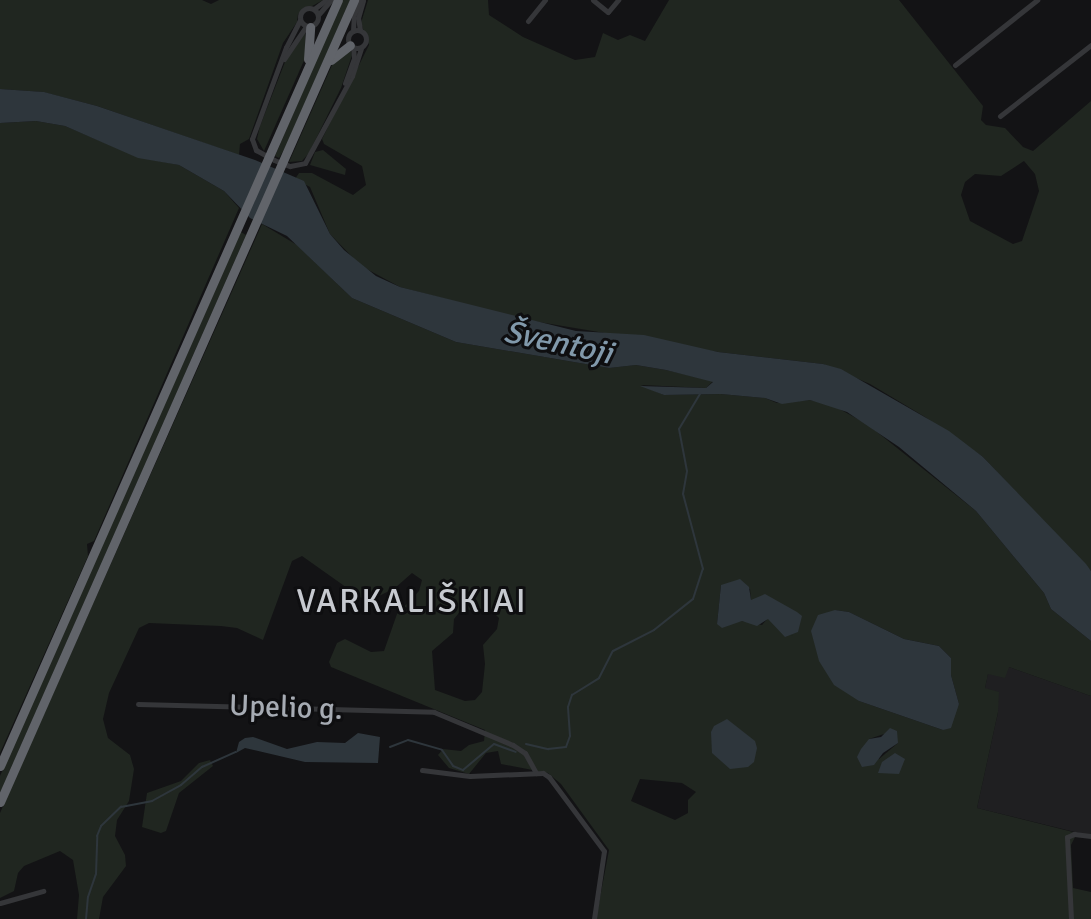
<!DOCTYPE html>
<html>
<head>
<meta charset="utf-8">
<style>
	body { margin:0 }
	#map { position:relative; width:1091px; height:919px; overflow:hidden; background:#131315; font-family:Signika,sans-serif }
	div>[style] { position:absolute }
	.built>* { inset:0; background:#1f1f21 }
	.green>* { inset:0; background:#202620 }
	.water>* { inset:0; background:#2e363c }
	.stream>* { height:2px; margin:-1px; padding:0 1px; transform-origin:1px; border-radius:1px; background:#2e363c }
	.minor>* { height:5px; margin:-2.5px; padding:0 2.5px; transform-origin:2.5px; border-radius:2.5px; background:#353639 }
	.minor>.ring { margin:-2.5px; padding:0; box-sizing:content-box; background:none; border:5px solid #353639; border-radius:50% }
	.motorway>* { height:9px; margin:-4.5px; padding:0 4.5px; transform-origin:4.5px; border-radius:4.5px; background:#61646a }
	span { translate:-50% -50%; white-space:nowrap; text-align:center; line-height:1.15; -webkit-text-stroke:6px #0e0e10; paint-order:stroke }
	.street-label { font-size:30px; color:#a6abb3 }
	.water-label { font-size:32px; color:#8199ab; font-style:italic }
	.quarter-label { font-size:34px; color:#c7cad0; letter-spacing:2px }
</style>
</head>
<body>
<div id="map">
	<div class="built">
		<i style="clip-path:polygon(1009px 667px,1091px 696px,1091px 836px,977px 808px,998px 712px,985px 688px,988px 673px)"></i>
	</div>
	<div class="green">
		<i style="clip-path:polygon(0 0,202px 0,211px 4px,219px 0,323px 0,298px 14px,297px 22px,283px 43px,249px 139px,240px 144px,239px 155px,97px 106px,43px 92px,0 89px)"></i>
		<i style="clip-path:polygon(342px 0,350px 0,285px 148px,279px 158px,275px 156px)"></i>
		<i style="clip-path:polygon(evenodd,368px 0,488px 0,489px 15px,523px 37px,575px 60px,595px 57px,603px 33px,618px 40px,630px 35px,645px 41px,669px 0,899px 0,983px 106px,981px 120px,986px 125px,1005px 128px,1023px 147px,1033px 151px,1091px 101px,1091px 571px,983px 457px,925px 417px,870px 384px,823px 364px,718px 352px,521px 319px,400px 287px,361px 266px,330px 234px,310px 187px,295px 179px,299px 173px,312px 173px,353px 195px,366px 185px,362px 166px,324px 144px,322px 139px,369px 45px,361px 23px,368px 0,1024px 161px,1035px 174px,1039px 191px,1022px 241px,1013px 244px,970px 221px,961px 195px,965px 182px,975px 174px,1001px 176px,1024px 161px)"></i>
		<i style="clip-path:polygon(305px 31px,306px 56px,264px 151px,257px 139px,260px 126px,285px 62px)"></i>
		<i style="clip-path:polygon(350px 49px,352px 55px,341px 88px,309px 153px,302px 161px,289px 162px,332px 65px)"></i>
		<i style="clip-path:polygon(36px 121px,65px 126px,138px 157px,179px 165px,224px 191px,239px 208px,94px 541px,87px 544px,88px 556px,0 753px,0 123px)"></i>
		<i style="clip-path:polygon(323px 150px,346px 169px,345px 175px,310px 165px,315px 152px)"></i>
		<i style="clip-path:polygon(evenodd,262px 224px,297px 245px,352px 298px,456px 342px,609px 368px,636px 365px,666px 370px,713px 381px,706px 388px,641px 385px,664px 395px,721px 394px,765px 398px,777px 403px,810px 400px,832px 405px,867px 424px,976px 511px,1044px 593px,1051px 609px,1091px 641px,1091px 696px,1009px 667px,1005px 678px,988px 674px,985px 688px,999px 692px,998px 712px,977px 808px,1077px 833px,1071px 845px,1073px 888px,1091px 892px,1091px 919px,596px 919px,609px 850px,561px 784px,548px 773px,501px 764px,498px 751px,486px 753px,469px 774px,449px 768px,438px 755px,443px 749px,461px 751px,469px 745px,484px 741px,485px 730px,331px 667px,329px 662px,337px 643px,345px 639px,371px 652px,384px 651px,397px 614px,419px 591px,422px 580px,412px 573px,395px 588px,367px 602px,302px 556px,292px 561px,263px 640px,237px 628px,221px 626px,149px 623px,139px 628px,109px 693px,103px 719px,108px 738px,130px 755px,134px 769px,129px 801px,117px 820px,115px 836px,125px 855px,126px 866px,103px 897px,99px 919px,77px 919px,79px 895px,73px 860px,60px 851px,24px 866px,18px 873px,14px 891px,0 898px,0 813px,262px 224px,721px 585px,750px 589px,751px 600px,793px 636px,768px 618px,762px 625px,742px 621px,717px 624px,721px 585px,262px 224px,462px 609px,493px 612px,499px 618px,497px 629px,483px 645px,485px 664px,482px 692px,475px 700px,465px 701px,435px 690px,432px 651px,453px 633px,454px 619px,462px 609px,262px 224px,835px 610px,849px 612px,904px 639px,939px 646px,951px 658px,951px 675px,959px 704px,943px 730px,859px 701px,835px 610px,262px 224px,884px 734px,898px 743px,879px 759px,869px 739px,884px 734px,262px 224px,640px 779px,682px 783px,696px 792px,688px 800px,688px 813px,675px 820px,631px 801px,640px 779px)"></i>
		<i style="clip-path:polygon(241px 232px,246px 235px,244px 240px,0 793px,0 776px)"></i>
		<i style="clip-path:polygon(210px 760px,213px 766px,179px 793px,166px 831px,161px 833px,142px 827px,147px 793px,181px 781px,199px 763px)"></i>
	</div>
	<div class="water">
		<i style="clip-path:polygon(0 89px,44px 92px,97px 106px,255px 160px,304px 181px,330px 234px,344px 250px,376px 276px,400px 287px,576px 331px,644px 335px,718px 352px,823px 364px,841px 369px,949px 431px,983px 457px,1086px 564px,1091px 571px,1091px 641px,1051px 609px,1044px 593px,976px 511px,899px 447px,847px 412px,810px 400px,782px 404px,765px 398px,721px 394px,664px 395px,640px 386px,706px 388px,713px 382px,666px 370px,636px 365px,609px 368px,456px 342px,352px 298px,287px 236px,250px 218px,224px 191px,179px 165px,138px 158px,65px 126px,36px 121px,0 123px)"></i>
		<i style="clip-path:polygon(740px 579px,749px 587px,751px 600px,765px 594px,797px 612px,802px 616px,798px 632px,785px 637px,768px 619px,757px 626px,742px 621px,722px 628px,717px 624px,721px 585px)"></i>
		<i style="clip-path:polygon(835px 610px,849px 612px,904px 639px,939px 646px,951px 658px,951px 675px,959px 704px,951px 728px,943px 730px,859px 701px,834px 685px,819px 661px,811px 631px,818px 615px)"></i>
		<i style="clip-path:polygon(727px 719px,755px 741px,757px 748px,754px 762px,748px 767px,730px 769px,712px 753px,711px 732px,714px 726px)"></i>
		<i style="clip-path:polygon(890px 728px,897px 731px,898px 743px,883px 753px,874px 765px,862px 767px,857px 757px,861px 749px,869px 739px,881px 737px)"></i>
		<i style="clip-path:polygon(358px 733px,380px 737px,378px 763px,305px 762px,245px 748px,236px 753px,239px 742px,245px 738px,253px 737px,287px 749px,317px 742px,345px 743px)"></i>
		<i style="clip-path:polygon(895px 753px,905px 759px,899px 774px,878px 773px,882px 762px)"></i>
	</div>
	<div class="stream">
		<i style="left:526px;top:744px;width:23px;rotate:13deg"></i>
		<i style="left:548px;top:749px;width:18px;rotate:-6deg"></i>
		<i style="left:566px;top:747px;width:12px;rotate:-70deg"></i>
		<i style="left:570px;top:736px;width:29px;rotate:-94deg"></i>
		<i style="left:568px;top:707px;width:13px;rotate:-72deg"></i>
		<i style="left:572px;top:695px;width:32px;rotate:-32deg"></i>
		<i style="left:599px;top:678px;width:30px;rotate:-63deg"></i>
		<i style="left:613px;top:651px;width:46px;rotate:-27.1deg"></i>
		<i style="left:654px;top:630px;width:50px;rotate:-38.5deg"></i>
		<i style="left:693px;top:599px;width:32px;rotate:-72deg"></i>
		<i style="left:703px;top:569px;width:78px;rotate:-104.9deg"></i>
		<i style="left:683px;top:494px;width:23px;rotate:-80deg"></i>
		<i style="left:687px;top:471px;width:43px;rotate:-100.8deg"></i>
		<i style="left:679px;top:429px;width:41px;rotate:-59deg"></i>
		<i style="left:390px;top:747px;width:19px;rotate:-21deg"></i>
		<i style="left:408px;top:740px;width:35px;rotate:16deg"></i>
		<i style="left:442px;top:750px;width:19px;rotate:55deg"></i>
		<i style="left:453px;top:766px;width:11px;rotate:22deg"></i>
		<i style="left:463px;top:770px;width:40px;rotate:-40deg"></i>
		<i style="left:494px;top:744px;width:23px;rotate:20deg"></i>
		<i style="left:86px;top:919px;width:22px;rotate:-85deg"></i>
		<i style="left:88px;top:897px;width:24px;rotate:-71deg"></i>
		<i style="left:96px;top:874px;width:38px;rotate:-88deg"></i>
		<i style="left:97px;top:836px;width:11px;rotate:-68deg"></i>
		<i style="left:101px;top:826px;width:28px;rotate:-44deg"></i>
		<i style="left:121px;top:807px;width:32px;rotate:-11deg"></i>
		<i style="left:152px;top:801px;width:33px;rotate:-29deg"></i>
		<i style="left:181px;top:785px;width:28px;rotate:-41deg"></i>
		<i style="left:202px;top:767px;width:37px;rotate:-24deg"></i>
	</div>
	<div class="minor">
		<i style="left:593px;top:0;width:19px;rotate:39deg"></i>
		<i style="left:608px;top:12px;width:16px;rotate:-50deg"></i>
		<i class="ring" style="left:300px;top:8px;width:13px;height:13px"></i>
		<i style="left:314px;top:9px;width:15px;rotate:-37deg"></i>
		<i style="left:318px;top:15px;width:20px;rotate:-49deg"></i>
		<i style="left:300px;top:20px;width:30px;rotate:117deg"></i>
		<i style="left:286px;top:47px;width:98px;rotate:110.3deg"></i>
		<i style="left:252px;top:139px;width:12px;rotate:70deg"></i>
		<i style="left:256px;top:150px;width:21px;rotate:29deg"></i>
		<i style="left:274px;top:160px;width:17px;rotate:21deg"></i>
		<i style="left:290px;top:166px;width:15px;rotate:-11deg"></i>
		<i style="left:305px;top:163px;width:99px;rotate:-61.6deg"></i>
		<i style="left:352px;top:76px;width:29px;rotate:-72deg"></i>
		<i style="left:528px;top:21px;width:27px;rotate:-51deg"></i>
		<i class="ring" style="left:348px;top:30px;width:13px;height:13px"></i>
		<i style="left:360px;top:30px;width:12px;rotate:-99deg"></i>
		<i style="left:358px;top:18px;width:18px;rotate:-74deg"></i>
		<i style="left:353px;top:31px;width:17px;rotate:-87deg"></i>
		<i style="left:354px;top:14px;width:16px;rotate:-63deg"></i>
		<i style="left:284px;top:59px;width:40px;rotate:-56deg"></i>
		<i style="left:955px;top:65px;width:105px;rotate:-38.4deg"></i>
		<i style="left:345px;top:83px;width:27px;rotate:-70deg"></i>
		<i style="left:354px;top:58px;width:11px;rotate:-95deg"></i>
		<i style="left:1000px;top:116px;width:115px;rotate:-38deg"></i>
		<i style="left:138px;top:704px;width:296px;rotate:1.5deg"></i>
		<i style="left:434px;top:712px;width:86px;rotate:22.7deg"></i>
		<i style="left:513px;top:745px;width:14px;rotate:34deg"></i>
		<i style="left:525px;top:753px;width:23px;rotate:61deg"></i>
		<i style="left:422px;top:770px;width:48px;rotate:7.1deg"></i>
		<i style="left:470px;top:776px;width:73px;rotate:-2.4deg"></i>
		<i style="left:543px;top:773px;width:7px;rotate:34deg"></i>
		<i style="left:549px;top:777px;width:92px;rotate:53.4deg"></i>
		<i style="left:604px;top:851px;width:69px;rotate:98.4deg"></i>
		<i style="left:0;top:903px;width:45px;rotate:-15.6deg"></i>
		<i style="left:1071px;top:919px;width:82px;rotate:-92.8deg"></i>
		<i style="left:1067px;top:837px;width:8px;rotate:-23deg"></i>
		<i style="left:1074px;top:834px;width:17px;rotate:7deg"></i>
	</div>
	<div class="motorway">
		<i style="left:308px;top:59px;width:32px;rotate:-86deg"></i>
		<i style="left:331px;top:60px;width:24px;rotate:-38deg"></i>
		<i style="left:0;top:766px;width:837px;rotate:-66.19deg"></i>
		<i style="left:0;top:802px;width:877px;rotate:-66.18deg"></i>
	</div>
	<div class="street-label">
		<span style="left:286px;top:708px;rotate:2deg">Upelio g.</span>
	</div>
	<div class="water-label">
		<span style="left:558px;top:343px;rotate:12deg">Šventoji</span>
	</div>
	<div class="quarter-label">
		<span style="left:412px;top:602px">VARKALIŠKIAI</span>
	</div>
</div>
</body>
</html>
